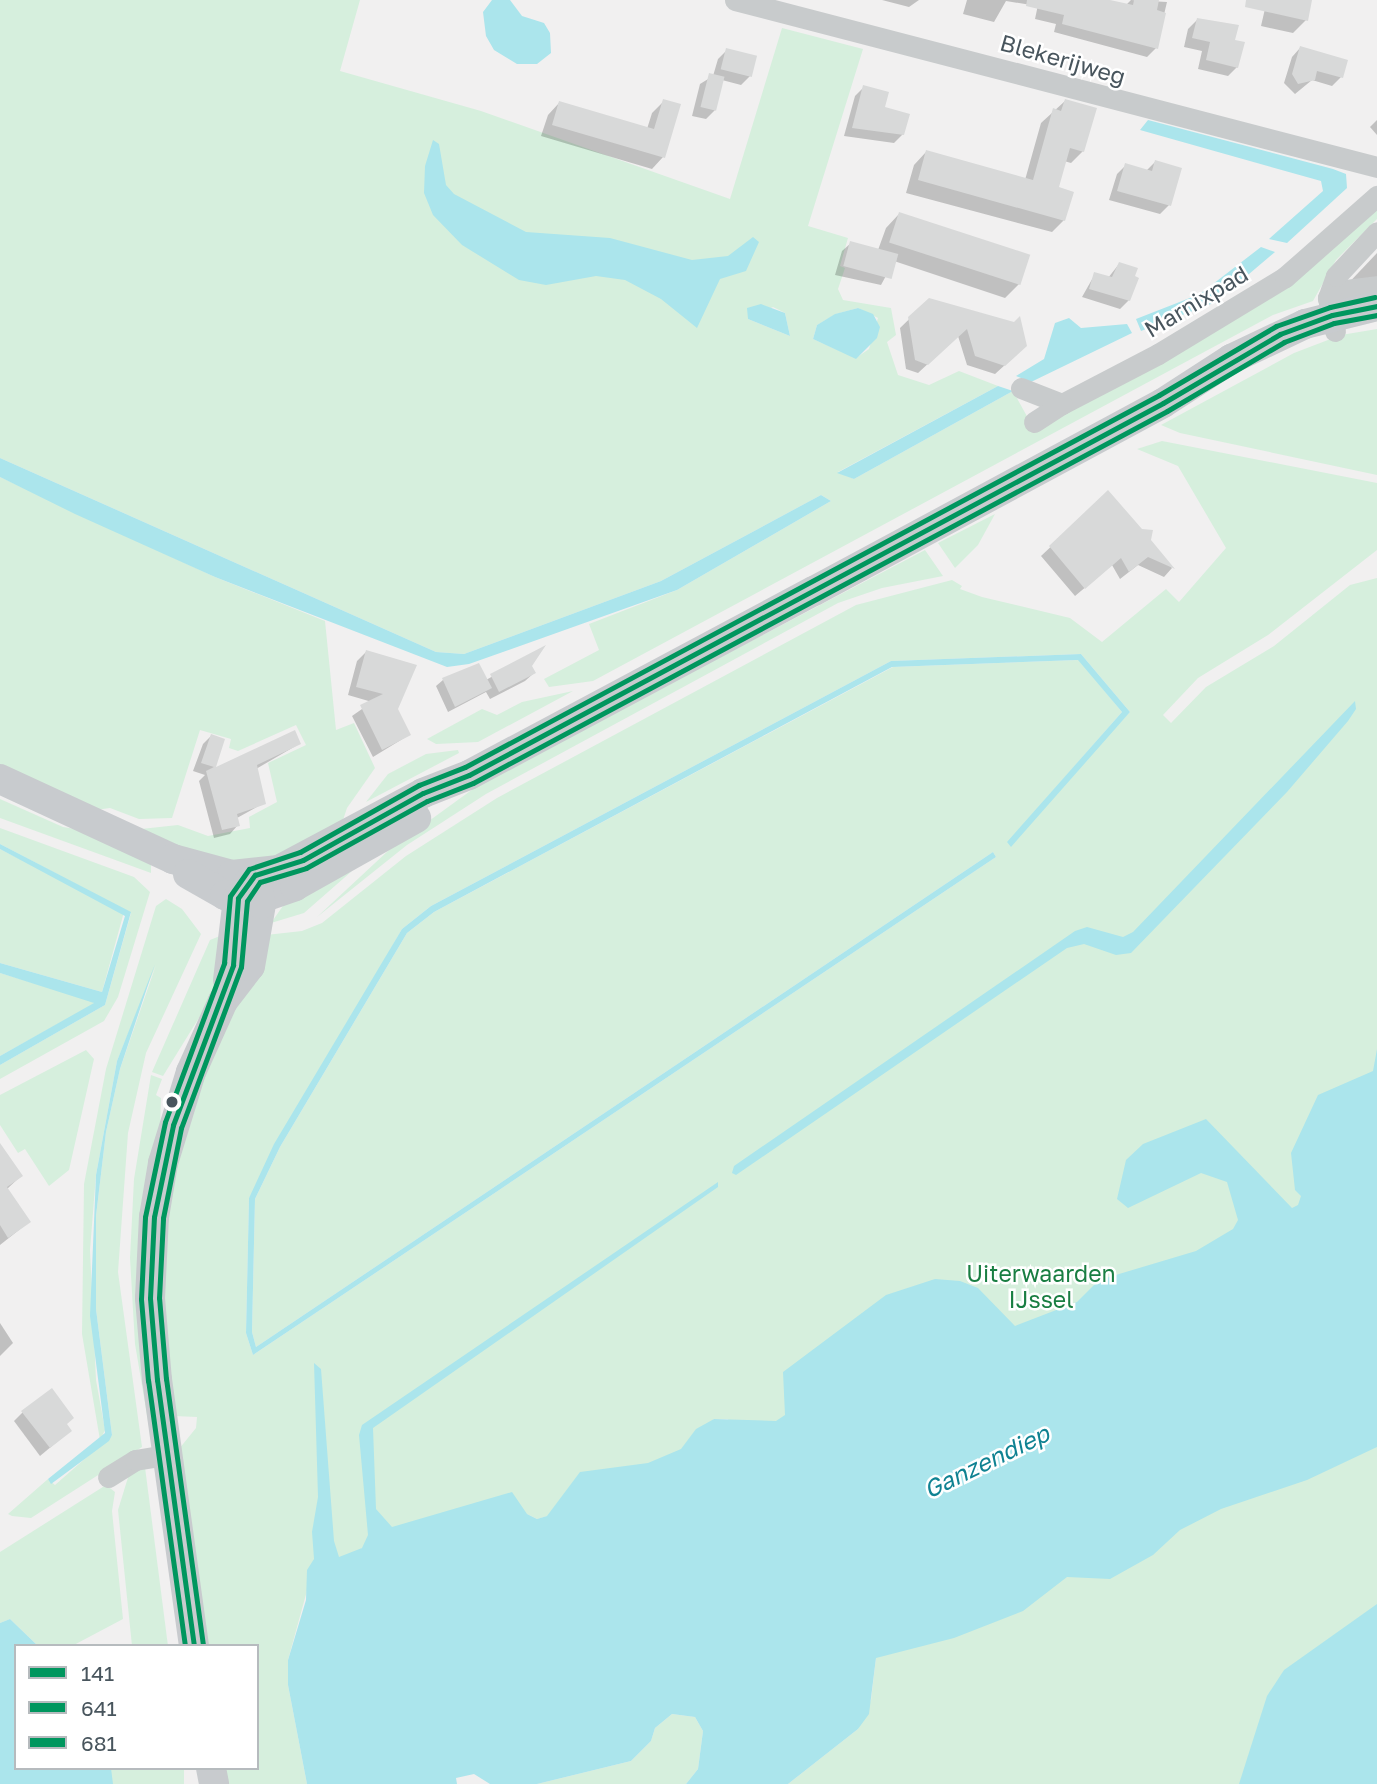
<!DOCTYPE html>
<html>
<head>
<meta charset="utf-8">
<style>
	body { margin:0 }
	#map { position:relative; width:1377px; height:1784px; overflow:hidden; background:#f1f0f0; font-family:"Golos Text",sans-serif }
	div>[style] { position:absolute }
	.green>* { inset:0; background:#d6efdd; transform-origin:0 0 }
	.water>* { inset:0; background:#abe5ec }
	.shadow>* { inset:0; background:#0003 }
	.building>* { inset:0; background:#d8d9d9; transform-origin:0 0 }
	.minor>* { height:21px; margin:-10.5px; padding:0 10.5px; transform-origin:10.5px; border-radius:10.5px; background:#c8cbcc }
	.secondary>* { height:30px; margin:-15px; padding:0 15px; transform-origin:15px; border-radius:15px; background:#c8cbce }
	.bus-1>* { height:5px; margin:-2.5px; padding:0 2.5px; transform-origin:2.5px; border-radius:2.5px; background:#00965e }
	.bus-2>* { height:5px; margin:-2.5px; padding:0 2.5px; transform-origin:2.5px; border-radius:2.5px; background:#00965e }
	.bus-3>* { height:5px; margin:-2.5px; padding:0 2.5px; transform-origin:2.5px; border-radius:2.5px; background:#00965e }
	.dots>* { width:19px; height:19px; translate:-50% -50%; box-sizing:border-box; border:4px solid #fff; border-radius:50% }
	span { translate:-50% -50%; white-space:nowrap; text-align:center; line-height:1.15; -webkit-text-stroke:5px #fff; paint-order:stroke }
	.street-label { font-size:23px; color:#48555d }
	.park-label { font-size:23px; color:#197e42 }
	.water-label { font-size:24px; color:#0f8292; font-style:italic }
	.legend { position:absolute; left:14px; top:1644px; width:245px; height:126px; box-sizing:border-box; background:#fff; border:2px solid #b6bbbe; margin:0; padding:9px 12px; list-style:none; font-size:21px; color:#48555d }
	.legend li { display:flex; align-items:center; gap:14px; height:35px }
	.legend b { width:35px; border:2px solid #b6bbbe }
</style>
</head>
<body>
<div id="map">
	<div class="green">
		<i style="clip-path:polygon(evenodd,0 0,360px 0,340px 71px,481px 111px,730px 199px,782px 28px,863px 49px,808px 226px,848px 238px,840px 266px,845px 268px,838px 289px,843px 300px,891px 308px,896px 335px,887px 342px,898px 375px,929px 385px,959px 371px,998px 386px,838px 472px,854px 479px,1013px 391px,1034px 429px,1093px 396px,1377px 204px,1377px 219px,1336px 260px,1313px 301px,1273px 315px,593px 681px,549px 687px,544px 679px,599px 650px,589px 624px,677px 590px,831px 501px,821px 495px,661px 581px,464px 654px,436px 652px,0 458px,0 0,773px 307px,785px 313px,790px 336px,748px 319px,773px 307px,0 0,858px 308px,878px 318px,869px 349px,856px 358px,813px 339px,817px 325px,836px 314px,858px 308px)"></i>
		<i style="clip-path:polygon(1377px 329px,1377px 475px,1180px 433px,1161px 425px,1294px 353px,1341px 335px)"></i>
		<i style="clip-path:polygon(evenodd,1162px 441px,1377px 483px,1377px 550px,1268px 635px,1198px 678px,1163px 715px,1171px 723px,1206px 687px,1274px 646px,1350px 585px,1377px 578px,1377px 1624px,1326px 1784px,788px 1784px,858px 1729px,871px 1700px,876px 1658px,728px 1419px,714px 1419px,681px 1450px,548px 1516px,537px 1519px,527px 1514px,362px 1548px,308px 1587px,288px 1660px,288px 1685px,307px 1784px,223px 1784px,221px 1768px,257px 1768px,257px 1646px,205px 1646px,179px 1449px,196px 1428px,197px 1417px,174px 1416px,162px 1285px,167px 1211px,190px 1110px,266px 935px,302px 931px,322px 923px,406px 856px,497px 798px,856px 605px,952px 580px,962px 586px,960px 589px,982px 597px,1070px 618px,1102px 642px,1166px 589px,1179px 602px,1226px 548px,1178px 466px,1137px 449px,1162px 441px,1081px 654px,1130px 712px,1007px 843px,1122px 712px,1079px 660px,893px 667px,434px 912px,407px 933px,280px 1147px,255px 1199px,252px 1332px,256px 1347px,993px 852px,996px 857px,253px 1355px,246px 1333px,249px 1198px,402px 929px,431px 906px,891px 661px,1081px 654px)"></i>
		<i style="clip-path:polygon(0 477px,215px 577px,325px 621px,336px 730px,354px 723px,375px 768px,347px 808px,340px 829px,261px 866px,204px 857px,141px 829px,178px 825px,208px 836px,250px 828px,249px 817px,277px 802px,268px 763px,306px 745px,296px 725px,238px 751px,229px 748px,231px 739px,200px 730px,172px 818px,139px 819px,110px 808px,95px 810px,0 768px)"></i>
		<i style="clip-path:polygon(995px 514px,978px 545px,955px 568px,938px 543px)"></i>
		<i style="clip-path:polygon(925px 550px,943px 576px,882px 588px,838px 603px,486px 794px,407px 845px,317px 917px,389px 850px,484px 781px)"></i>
		<i style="clip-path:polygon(573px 691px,478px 742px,436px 744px,427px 739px,482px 709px,497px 715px,522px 702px)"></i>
		<i style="clip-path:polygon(458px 750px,459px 753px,366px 802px,388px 774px,426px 754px)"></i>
		<i style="clip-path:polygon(0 799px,63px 827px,95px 832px,151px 863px,151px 873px,0 818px)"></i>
		<i style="clip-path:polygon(0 828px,134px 877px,150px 892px,118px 997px,104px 1021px,0 1079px,0 1065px,105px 1005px,131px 913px,0 844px)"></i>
		<i style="clip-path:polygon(0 849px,124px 912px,102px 992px,0 963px)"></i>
		<i style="clip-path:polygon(352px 871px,304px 913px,271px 923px,285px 903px)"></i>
		<i style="clip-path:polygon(166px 899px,182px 909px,201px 934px,146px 1053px,128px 1133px,118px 1272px,142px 1447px,31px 1518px,12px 1516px,8px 1514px,48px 1479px,55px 1485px,112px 1435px,96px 1309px,96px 1216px,106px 1132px,120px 1069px,156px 965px,117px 1061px,96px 1175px,90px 1250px,96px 1380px,105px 1430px,100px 1440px,82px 1334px,84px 1184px,106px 1069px,156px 906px)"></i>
		<i style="clip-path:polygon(225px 934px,218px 987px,163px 1076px,152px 1072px,210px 940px)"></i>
		<i style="clip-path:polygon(0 973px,93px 1001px,94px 1004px,0 1056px)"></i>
		<i style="clip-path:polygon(86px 1050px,94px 1059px,69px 1170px,49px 1186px,25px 1149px,18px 1153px,0 1125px,0 1095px)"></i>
		<i style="clip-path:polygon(151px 1075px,162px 1079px,156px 1095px,161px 1098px,150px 1433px,135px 1344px,130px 1258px,134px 1179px)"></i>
		<i style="clip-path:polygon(145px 1467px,168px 1646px,132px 1646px,118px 1510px,130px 1471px)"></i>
		<i style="clip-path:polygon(106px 1485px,115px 1492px,112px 1511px,123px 1619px,72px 1646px,37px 1645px,10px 1619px,0 1623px,0 1552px)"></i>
		<i style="clip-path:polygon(672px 1714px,695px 1717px,703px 1731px,698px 1769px,686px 1784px,537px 1784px,631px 1761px,651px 1741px,655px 1728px)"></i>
		<i style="left:111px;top:1768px;width:73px;height:16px"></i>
	</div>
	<div class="water">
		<i style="clip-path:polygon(492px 0,510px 0,522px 16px,544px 23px,550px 33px,551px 53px,537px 64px,517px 64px,494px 50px,486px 36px,483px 12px)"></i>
		<i style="clip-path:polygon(1148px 120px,1333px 169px,1346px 174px,1347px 188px,1287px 243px,1269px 239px,1323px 191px,1321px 181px,1140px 130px)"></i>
		<i style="clip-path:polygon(433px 140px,439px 144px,446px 185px,454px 194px,526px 232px,610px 238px,692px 260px,728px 256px,753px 237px,759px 242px,746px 271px,720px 279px,697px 328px,661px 299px,625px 280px,596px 276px,546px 285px,519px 280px,462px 245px,433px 215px,424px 193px,425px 166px)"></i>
		<i style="clip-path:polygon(1261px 247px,1275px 252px,1216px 302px,1141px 331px,1136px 319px,1200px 294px)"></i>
		<i style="clip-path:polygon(761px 304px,785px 313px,790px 336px,748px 319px,747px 308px)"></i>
		<i style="clip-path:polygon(858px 308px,873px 314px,880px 327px,877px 338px,856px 359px,813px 339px,817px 325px,835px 314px)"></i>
		<i style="clip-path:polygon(1069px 318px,1081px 328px,1127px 324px,1132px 333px,1031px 382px,1016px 376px,1044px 359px,1055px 323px)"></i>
		<i style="clip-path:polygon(998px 386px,1013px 391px,854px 479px,837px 473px)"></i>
		<i style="clip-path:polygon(0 458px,436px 652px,464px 654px,661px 581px,821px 495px,831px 501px,677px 590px,469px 664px,447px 667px,215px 577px,75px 514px,0 477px)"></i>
		<i style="clip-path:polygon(1081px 654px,1130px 712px,1011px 847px,1007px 842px,1122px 712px,1078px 660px,892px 667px,434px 912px,407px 933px,280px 1147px,255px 1199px,252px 1332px,256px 1347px,993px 852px,996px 857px,253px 1355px,246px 1333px,249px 1198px,274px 1144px,402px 929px,431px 906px,891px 661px)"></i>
		<i style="clip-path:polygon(1355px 701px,1356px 709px,1348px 721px,1287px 792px,1131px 953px,1116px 955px,1084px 944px,1067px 948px,736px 1175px,732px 1173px,734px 1166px,1075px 931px,1087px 927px,1123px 937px,1133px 932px)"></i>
		<i style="clip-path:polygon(0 844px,131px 912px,105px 1005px,0 1065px,0 1056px,94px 1003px,0 973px,0 963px,102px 992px,125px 916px,0 849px)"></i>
		<i style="clip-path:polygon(155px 964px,120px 1069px,106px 1132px,96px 1216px,96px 1309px,112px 1435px,109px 1441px,51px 1484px,48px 1479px,105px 1433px,90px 1316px,96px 1175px,117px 1061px)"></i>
		<i style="clip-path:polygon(1377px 1049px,1377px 1447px,1307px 1480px,1221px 1509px,1180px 1530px,1153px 1555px,1110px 1579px,1067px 1577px,1023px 1611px,954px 1638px,876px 1658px,869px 1714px,858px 1729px,788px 1784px,686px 1784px,698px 1769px,703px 1731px,695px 1717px,672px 1714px,655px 1728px,651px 1741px,631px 1761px,537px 1784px,490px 1784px,474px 1774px,456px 1778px,457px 1784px,307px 1784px,288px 1685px,288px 1660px,306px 1600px,307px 1570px,314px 1559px,312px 1532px,318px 1497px,314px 1363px,321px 1369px,334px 1541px,339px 1557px,362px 1548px,368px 1535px,359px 1435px,362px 1425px,718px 1182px,718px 1187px,373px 1428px,376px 1509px,392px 1527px,512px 1492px,527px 1514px,537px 1519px,547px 1516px,580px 1472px,648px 1463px,681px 1449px,696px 1429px,714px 1419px,776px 1421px,785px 1415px,783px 1372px,886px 1295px,935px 1279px,960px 1281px,978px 1288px,1015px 1326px,1077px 1302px,1099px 1280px,1196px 1251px,1233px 1229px,1238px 1220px,1227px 1182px,1201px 1173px,1128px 1208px,1117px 1199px,1126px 1160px,1143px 1144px,1206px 1119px,1292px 1208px,1298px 1205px,1301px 1196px,1295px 1190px,1291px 1153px,1318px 1095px,1373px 1071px)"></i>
		<i style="clip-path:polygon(1377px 1604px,1377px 1784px,1239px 1784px,1267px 1696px,1284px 1670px)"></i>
		<i style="clip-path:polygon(10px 1619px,37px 1645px,58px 1646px,16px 1646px,16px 1768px,111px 1768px,113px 1784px,0 1784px,0 1623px)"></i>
	</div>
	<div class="shadow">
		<i style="clip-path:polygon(882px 0,919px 0,909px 7px)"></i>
		<i style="clip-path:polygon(967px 0,1036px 0,1031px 5px,1006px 1px,994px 22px,963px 14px)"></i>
		<i style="clip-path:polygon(1039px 0,1106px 0,1126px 5px,1131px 0,1167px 2px,1156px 48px,1147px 57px,1054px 32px,1056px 24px,1035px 19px)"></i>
		<i style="clip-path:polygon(1267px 0,1310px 0,1306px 20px,1293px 33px,1261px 26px)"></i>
		<i style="clip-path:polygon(1197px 20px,1233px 42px,1237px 67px,1228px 76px,1198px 69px,1202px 51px,1184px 47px,1188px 29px)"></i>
		<i style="clip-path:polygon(1300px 48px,1341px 77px,1332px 86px,1312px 80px,1295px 94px,1284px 83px,1292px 57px)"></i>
		<i style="clip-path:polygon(727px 50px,750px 76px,741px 85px,722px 80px,715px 110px,706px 119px,692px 116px,700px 84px,713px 76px,718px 59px)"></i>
		<i style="clip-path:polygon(864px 87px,903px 134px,894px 143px,844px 136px,855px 96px)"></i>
		<i style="clip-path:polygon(664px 101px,663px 157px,652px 169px,541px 136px,548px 115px,559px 103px,647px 129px,652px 113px)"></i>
		<i style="clip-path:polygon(1065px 101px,1083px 151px,1071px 163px,1064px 161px,1056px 189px,1064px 220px,1052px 232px,906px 193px,914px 165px,926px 152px,1025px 180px,1041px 123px)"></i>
		<i style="clip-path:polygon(1377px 120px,1377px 135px,1370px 127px)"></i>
		<i style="clip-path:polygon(1155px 162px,1169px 205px,1160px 214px,1109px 200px,1117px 174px,1126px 165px,1146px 171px)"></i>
		<i style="clip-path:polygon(899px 214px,1019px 284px,1005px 298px,894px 261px,881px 285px,835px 275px,842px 251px,851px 243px,878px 250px,886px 228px)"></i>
		<i style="clip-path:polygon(1377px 253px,1377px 289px,1341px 291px)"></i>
		<i style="clip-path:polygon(1119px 264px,1129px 300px,1120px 309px,1082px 297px,1095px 274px,1108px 278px)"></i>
		<i style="clip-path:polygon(929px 300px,1016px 355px,995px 374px,967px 365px,958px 336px,918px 373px,906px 369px,900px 328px)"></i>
		<i style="clip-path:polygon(1108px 493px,1172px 568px,1164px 577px,1138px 565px,1120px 579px,1112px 565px,1075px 596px,1041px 556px)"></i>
		<i style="clip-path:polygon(541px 649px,530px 666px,534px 673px,525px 681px,490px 699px,486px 692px,448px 712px,436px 686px,443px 680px,478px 665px,486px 680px)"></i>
		<i style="clip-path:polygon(366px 652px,409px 735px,373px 757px,352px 716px,372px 702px,348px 695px,357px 661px)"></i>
		<i style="clip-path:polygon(211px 736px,223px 740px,213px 770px,299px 744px,256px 769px,264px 803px,237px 818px,238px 825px,230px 834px,214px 838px,199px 781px,205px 775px,193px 771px,203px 744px)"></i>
		<i style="clip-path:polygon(0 1160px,21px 1176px,7px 1189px,29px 1222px,0 1245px)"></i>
		<i style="clip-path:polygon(0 1323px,13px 1343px,0 1356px)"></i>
		<i style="clip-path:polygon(23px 1412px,65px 1425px,70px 1431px,40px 1456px,14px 1421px)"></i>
	</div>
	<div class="building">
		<i style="clip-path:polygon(1027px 0,1110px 0,1133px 5px,1134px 0,1159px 0,1157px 10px,1166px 13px,1158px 49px,1062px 24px,1064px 15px,1026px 6px)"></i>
		<i style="clip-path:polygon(1246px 0,1312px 0,1308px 21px,1245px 7px)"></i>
		<i style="clip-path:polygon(1197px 18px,1239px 25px,1235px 40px,1245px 42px,1238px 68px,1206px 60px,1210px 42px,1192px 38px)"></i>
		<i style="clip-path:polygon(1300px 46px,1348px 60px,1343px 78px,1317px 71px,1315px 80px,1298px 84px,1292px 74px)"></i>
		<i style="left:726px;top:48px;width:32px;height:22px;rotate:14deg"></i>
		<i style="left:709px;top:73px;width:16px;height:35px;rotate:14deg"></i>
		<i style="clip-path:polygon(863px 85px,889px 92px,885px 107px,910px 114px,904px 135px,852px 128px)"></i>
		<i style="clip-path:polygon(663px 99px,681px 104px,665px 158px,552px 125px,559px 101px,654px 129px)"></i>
		<i style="clip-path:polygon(1065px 99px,1097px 108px,1084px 152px,1070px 148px,1059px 187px,1074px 192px,1065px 221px,918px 180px,926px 150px,1033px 180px,1053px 108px,1061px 111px)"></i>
		<i style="clip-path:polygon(1155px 160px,1182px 168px,1171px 206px,1117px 191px,1125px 163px,1152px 171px)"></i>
		<i style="left:899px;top:212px;width:138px;height:32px;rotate:18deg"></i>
		<i style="left:850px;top:241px;width:50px;height:26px;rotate:15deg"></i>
		<i style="clip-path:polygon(1119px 262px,1138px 268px,1135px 276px,1139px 278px,1130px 301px,1089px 289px,1094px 272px,1112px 277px)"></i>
		<i style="clip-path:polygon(929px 298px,1014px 322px,1020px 316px,1027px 346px,1005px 366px,975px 356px,967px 329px,928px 365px,915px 360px,908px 317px)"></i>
		<i style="clip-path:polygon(1108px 490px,1142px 529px,1153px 530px,1151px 540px,1175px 569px,1148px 557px,1129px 572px,1121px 558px,1085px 589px,1049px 546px)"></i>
		<i style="clip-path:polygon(546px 645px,532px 666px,536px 673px,499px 692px,490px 674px)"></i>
		<i style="clip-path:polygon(366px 650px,417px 665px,398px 709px,411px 735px,382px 750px,360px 705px,383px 694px,356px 687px)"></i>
		<i style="clip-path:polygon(479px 663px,492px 688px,455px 707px,442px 678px)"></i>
		<i style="clip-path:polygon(295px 730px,301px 744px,257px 765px,266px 804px,237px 814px,240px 826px,222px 830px,206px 771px,214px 767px,201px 763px,211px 734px,225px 739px,216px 767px)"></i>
		<i style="clip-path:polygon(0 1143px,23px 1176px,7px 1187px,31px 1222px,8px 1238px,0 1225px)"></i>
		<i style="clip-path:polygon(52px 1388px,74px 1418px,67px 1424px,72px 1431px,50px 1448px,21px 1411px)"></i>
	</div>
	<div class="minor">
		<i style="left:735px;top:0;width:663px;rotate:14.58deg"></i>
		<i style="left:1328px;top:298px;width:20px;rotate:-24deg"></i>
		<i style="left:1346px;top:290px;width:31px;rotate:-7deg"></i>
		<i style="left:1335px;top:331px;width:34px;rotate:-102deg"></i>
		<i style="left:1328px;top:298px;width:23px;rotate:-70deg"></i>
		<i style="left:1336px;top:276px;width:60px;rotate:-47deg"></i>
		<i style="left:1021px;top:388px;width:44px;rotate:21.3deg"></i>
		<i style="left:1062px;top:404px;width:108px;rotate:-27.5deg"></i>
		<i style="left:1158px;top:354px;width:149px;rotate:-31.2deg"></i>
		<i style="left:1285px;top:277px;width:123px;rotate:-41.4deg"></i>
		<i style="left:1034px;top:422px;width:33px;rotate:-33deg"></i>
		<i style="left:108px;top:1477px;width:32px;rotate:-32deg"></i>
		<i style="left:135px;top:1460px;width:32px;rotate:-9deg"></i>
	</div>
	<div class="secondary">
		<i style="left:0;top:779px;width:191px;rotate:24.8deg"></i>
		<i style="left:173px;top:859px;width:61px;rotate:15.2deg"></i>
		<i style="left:232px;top:875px;width:47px;rotate:-6.1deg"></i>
		<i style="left:279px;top:870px;width:163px;rotate:-28.1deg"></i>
		<i style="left:423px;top:793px;width:49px;rotate:-21.4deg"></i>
		<i style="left:469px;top:775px;width:391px;rotate:-28.1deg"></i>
		<i style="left:814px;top:591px;width:396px;rotate:-28.3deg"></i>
		<i style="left:1163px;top:403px;width:81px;rotate:-32.9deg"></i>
		<i style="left:1231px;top:359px;width:82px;rotate:-25.3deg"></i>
		<i style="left:1305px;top:324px;width:74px;rotate:-14deg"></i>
		<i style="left:188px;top:874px;width:43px;rotate:29.6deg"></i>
		<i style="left:225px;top:895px;width:36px;rotate:5deg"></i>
		<i style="left:261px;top:898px;width:36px;rotate:-19deg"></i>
		<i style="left:295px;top:886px;width:139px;rotate:-29.3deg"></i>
		<i style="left:228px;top:980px;width:83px;rotate:-83deg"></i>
		<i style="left:238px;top:898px;width:21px;rotate:-55deg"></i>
		<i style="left:194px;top:1646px;width:269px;rotate:-97.9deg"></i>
		<i style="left:157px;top:1380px;width:82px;rotate:-94.9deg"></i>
		<i style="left:150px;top:1298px;width:81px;rotate:-87.2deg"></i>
		<i style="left:154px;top:1217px;width:55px;rotate:-80.5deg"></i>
		<i style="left:163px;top:1163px;width:95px;rotate:-72.9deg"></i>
		<i style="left:191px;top:1072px;width:78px;rotate:-65.7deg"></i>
		<i style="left:223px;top:1001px;width:44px;rotate:-52.4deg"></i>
		<i style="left:250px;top:966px;width:63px;rotate:-79.9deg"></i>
		<i style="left:261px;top:904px;width:30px;rotate:-102deg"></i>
		<i style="left:211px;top:1768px;width:16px;rotate:79deg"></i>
	</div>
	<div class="bus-1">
		<i style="left:194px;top:1646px;width:269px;rotate:-97.9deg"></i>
		<i style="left:157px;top:1380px;width:82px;rotate:-94.9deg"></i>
		<i style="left:150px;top:1298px;width:81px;rotate:-87.2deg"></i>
		<i style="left:154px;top:1217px;width:94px;rotate:-78.3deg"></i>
		<i style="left:173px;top:1125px;width:171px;rotate:-69.4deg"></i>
		<i style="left:233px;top:965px;width:67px;rotate:-85.7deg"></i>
		<i style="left:238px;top:898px;width:29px;rotate:-54deg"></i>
		<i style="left:255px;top:875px;width:50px;rotate:-17.4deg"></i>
		<i style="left:303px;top:860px;width:137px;rotate:-29.2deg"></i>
		<i style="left:423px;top:793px;width:49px;rotate:-21.4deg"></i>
		<i style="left:469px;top:775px;width:787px;rotate:-28.19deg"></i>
		<i style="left:1163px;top:403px;width:136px;rotate:-30.5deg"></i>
		<i style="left:1280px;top:334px;width:55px;rotate:-20.1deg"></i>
		<i style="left:1332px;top:315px;width:46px;rotate:-11.3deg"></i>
	</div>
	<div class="bus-2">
		<i style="left:203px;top:1645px;width:269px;rotate:-97.9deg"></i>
		<i style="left:166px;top:1379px;width:81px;rotate:-94.9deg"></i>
		<i style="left:159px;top:1298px;width:80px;rotate:-87.1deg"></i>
		<i style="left:163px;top:1218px;width:92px;rotate:-78.7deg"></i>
		<i style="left:181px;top:1128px;width:172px;rotate:-69.6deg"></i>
		<i style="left:241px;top:967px;width:66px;rotate:-84.8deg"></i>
		<i style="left:247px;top:901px;width:23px;rotate:-56deg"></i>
		<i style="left:260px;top:882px;width:48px;rotate:-16.9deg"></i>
		<i style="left:306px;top:868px;width:138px;rotate:-29deg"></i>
		<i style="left:427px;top:801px;width:49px;rotate:-21.4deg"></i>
		<i style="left:473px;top:783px;width:787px;rotate:-28.19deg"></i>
		<i style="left:1167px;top:411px;width:136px;rotate:-30.5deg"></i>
		<i style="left:1284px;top:342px;width:53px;rotate:-20.8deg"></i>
		<i style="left:1334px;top:323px;width:44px;rotate:-10.5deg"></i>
	</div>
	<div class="bus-3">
		<i style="left:185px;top:1646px;width:268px;rotate:-97.9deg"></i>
		<i style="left:148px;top:1381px;width:82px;rotate:-94.9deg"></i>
		<i style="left:141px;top:1299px;width:82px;rotate:-87.2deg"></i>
		<i style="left:145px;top:1217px;width:97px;rotate:-78.1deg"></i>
		<i style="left:165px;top:1122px;width:170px;rotate:-69.6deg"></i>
		<i style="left:224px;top:963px;width:67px;rotate:-84.9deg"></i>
		<i style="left:230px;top:896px;width:33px;rotate:-55deg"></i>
		<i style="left:249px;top:869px;width:54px;rotate:-18.4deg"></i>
		<i style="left:300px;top:852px;width:137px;rotate:-29.4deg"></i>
		<i style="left:419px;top:785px;width:49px;rotate:-21.4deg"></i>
		<i style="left:465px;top:767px;width:787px;rotate:-28.19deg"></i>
		<i style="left:1159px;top:395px;width:136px;rotate:-30.5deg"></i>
		<i style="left:1276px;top:326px;width:57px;rotate:-19.4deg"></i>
		<i style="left:1330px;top:307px;width:46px;rotate:-12.5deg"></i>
	</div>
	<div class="dots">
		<i style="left:172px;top:1102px;background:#48555d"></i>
	</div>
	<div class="street-label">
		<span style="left:1063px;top:59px;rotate:16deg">Blekerijweg</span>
		<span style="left:1196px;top:301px;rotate:-31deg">Marnixpad</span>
	</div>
	<div class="park-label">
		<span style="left:1041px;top:1286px">Uiterwaarden<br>IJssel</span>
	</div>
	<div class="water-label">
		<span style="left:986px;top:1461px;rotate:-26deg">Ganzendiep</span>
	</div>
	<ul class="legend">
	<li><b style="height:9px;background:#00965e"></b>141</li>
	<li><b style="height:9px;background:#00965e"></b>641</li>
	<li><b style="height:9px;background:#00965e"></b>681</li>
	</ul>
</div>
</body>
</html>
